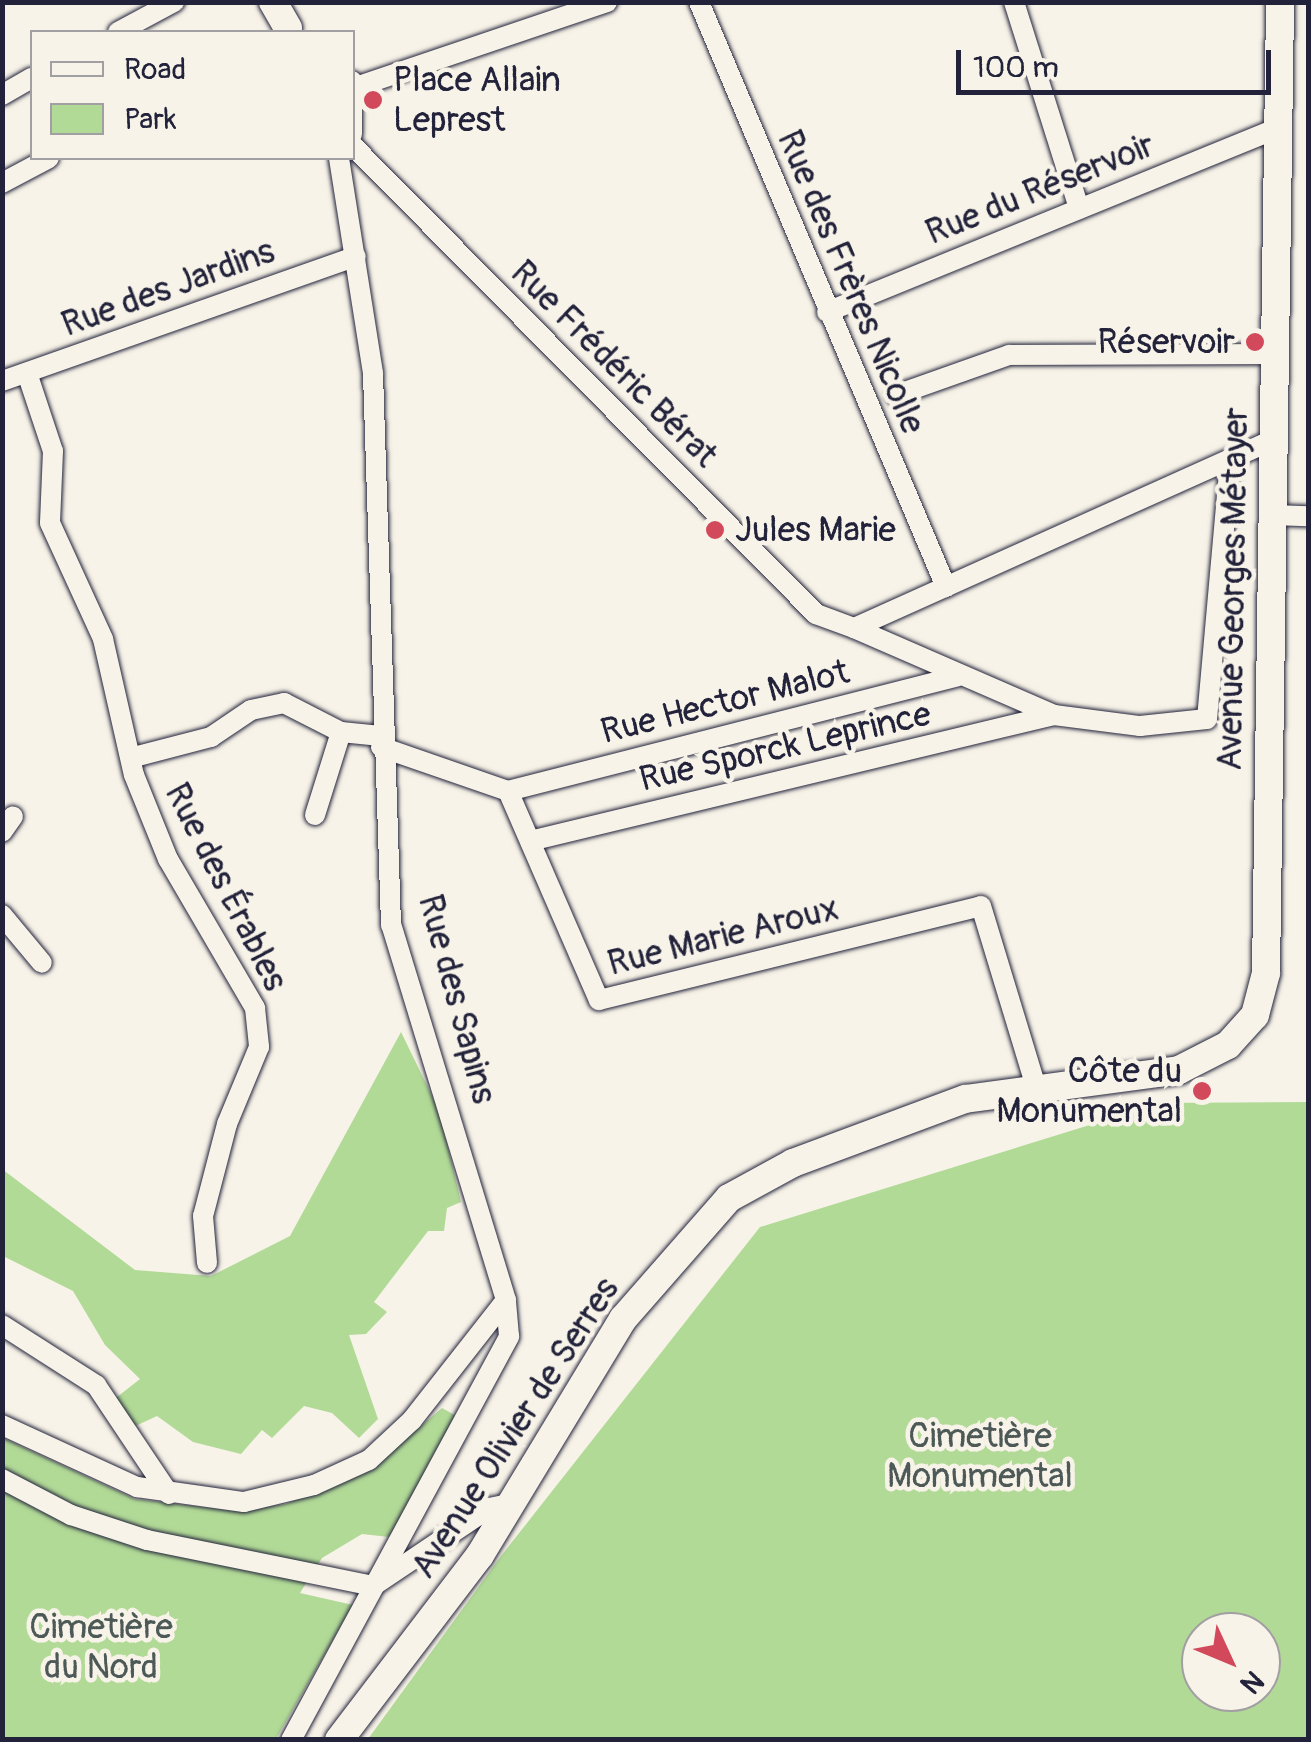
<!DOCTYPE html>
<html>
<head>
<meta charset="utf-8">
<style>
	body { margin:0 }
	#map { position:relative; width:1311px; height:1742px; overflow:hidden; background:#f7f3e8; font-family:Pangolin,sans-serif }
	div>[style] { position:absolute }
	.green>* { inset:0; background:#b2da97 }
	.roads { filter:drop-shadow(0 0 2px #22223b) drop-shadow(0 0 2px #22223b) }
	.street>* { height:20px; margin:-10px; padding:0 10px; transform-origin:10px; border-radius:10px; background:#f7f3e8 }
	.secondary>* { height:28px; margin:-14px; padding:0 14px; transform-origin:14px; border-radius:14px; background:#f7f3e8 }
	.dots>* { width:28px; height:28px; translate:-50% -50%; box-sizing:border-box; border:5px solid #f7f3e8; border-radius:50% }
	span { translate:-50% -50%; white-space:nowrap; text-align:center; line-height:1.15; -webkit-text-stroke:9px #f7f3e8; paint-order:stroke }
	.poi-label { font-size:35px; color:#22223b }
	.left { translate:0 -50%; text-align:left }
	.right { translate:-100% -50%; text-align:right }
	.street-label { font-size:35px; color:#22223b }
	.park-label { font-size:35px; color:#4d5957 }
	.frame { position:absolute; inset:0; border:5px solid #22223b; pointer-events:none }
	.legend { position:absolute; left:30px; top:30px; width:325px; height:130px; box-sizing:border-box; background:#f7f3e8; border:2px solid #a29fa3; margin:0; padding:12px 18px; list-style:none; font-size:30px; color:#22223b }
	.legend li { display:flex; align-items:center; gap:20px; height:50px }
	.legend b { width:50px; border:2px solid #a29fa3 }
	.north { position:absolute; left:1181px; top:1612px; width:100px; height:100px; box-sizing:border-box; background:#f7f3e8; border:2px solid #a29fa3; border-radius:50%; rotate:134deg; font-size:28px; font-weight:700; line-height:40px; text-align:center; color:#22223b }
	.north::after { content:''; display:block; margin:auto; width:35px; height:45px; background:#d1495b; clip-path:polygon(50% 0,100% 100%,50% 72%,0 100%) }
	.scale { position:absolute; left:956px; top:50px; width:315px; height:45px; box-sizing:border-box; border:5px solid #22223b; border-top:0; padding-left:12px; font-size:30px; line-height:35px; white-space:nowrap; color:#22223b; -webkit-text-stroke:8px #f7f3e8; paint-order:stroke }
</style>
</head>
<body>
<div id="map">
	<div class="green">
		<i style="clip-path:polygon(401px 1032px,439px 1110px,461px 1202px,447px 1208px,444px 1231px,428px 1231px,374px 1302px,387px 1312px,366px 1334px,349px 1335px,378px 1419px,359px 1438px,332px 1413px,304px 1406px,272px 1438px,262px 1430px,241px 1454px,193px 1442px,157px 1416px,129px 1429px,112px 1401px,140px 1379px,105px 1345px,73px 1291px,3px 1256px,2px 1169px,135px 1270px,211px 1276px,290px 1236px)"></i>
		<i style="clip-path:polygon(evenodd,1308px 1102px,1308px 1739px,368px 1739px,501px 1556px,760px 1227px,1161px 1103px,1308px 1102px,1201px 1632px,1261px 1632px,1261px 1692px,1201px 1692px,1201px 1632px)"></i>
		<i style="clip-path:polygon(442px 1408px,462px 1419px,389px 1537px,362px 1534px,322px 1558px,300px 1593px,353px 1605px,276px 1739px,3px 1740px,3px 1438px,135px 1499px,236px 1511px,286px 1504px,373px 1467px)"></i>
	</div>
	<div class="roads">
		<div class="street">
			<i style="left:699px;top:2px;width:635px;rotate:67.11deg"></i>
			<i style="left:1014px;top:2px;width:216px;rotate:72.5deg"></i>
			<i style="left:118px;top:32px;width:64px;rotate:-28.2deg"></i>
			<i style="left:352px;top:81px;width:53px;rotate:90deg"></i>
			<i style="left:356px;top:87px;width:265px;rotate:-18.7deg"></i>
			<i style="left:2px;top:95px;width:34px;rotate:-30deg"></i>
			<i style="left:352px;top:145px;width:660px;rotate:45.31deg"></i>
			<i style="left:816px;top:614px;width:40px;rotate:20.2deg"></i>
			<i style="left:854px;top:628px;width:461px;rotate:-24.2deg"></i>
			<i style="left:2px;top:183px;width:53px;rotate:-28deg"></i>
			<i style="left:827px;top:312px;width:487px;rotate:-22.2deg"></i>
			<i style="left:27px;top:373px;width:82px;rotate:71.6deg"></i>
			<i style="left:53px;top:451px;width:72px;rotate:92.4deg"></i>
			<i style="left:50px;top:523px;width:128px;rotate:65.4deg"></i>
			<i style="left:103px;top:639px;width:139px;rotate:77.2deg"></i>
			<i style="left:134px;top:775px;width:91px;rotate:68deg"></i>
			<i style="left:168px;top:859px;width:173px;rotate:59.7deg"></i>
			<i style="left:255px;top:1008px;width:39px;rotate:84deg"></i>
			<i style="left:259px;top:1047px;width:83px;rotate:112.6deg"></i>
			<i style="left:227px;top:1124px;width:95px;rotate:104.6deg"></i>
			<i style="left:203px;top:1216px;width:47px;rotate:85.1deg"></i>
			<i style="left:2px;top:381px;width:375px;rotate:-19.4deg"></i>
			<i style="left:896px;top:395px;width:120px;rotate:-19.5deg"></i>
			<i style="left:1009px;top:355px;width:266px;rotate:-0.2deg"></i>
			<i style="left:1272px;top:515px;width:36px;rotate:2deg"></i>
			<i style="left:854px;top:628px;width:218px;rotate:23.5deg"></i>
			<i style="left:1054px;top:715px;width:87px;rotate:7.3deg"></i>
			<i style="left:1140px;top:726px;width:67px;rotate:-6deg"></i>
			<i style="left:1207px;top:719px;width:261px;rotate:-84.9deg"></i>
			<i style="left:381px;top:747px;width:134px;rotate:19.1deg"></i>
			<i style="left:508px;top:791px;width:228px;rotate:66.5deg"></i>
			<i style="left:599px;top:1000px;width:393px;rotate:-13.8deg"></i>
			<i style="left:981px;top:906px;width:189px;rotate:73.1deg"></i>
			<i style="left:134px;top:757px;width:80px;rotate:-14.6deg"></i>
			<i style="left:211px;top:737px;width:48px;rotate:-34deg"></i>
			<i style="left:251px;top:710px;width:34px;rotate:-12deg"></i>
			<i style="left:284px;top:703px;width:64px;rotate:27deg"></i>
			<i style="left:341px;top:732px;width:40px;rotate:5.7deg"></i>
			<i style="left:508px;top:791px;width:464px;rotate:-14.3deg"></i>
			<i style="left:315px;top:815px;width:87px;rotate:-72.6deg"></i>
			<i style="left:2px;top:832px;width:19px;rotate:-55deg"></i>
			<i style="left:530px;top:841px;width:539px;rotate:-13.52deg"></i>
			<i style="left:2px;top:915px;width:62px;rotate:50.2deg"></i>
			<i style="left:2px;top:1325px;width:112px;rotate:32.6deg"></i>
			<i style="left:96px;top:1385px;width:131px;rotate:56.2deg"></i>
			<i style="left:2px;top:1425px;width:149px;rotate:24.7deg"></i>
			<i style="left:137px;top:1487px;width:108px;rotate:8deg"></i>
			<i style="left:244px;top:1502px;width:72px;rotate:-13.7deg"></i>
			<i style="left:314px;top:1485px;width:60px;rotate:-24.4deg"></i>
			<i style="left:369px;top:1460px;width:59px;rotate:-42.9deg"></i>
			<i style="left:412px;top:1420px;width:152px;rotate:-51.9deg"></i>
			<i style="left:2px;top:1479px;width:78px;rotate:27.6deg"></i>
			<i style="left:71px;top:1515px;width:80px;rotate:18.2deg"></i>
			<i style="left:147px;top:1540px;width:231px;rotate:11.5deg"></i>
			<i style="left:373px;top:1586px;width:140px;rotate:-33.9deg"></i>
			<i style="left:489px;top:1508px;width:20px;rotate:-11deg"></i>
			<i style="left:291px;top:1740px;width:459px;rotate:-61.6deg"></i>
			<i style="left:509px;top:1336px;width:36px;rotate:-95deg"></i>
			<i style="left:506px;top:1300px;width:392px;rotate:-107deg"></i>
			<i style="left:391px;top:925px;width:552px;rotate:-91.87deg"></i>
			<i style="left:373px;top:373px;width:218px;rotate:-99deg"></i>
		</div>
		<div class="secondary">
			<i style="left:273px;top:2px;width:30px;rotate:60deg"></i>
			<i style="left:339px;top:1740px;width:233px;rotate:-52.7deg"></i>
			<i style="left:480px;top:1555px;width:276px;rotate:-58.8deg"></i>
			<i style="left:623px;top:1319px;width:161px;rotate:-48.8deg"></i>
			<i style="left:729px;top:1198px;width:73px;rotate:-28.7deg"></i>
			<i style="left:793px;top:1163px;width:184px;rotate:-20.4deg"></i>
			<i style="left:965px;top:1099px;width:216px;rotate:-7.7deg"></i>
			<i style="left:1179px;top:1070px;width:55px;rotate:-27deg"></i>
			<i style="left:1228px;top:1045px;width:40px;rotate:-48deg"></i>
			<i style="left:1255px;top:1015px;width:43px;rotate:-75.3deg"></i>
			<i style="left:1266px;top:973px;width:971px;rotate:-89.17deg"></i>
		</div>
	</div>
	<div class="dots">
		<i style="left:373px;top:100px;background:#d1495b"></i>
		<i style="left:1255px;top:342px;background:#d1495b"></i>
		<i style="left:715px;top:530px;background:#d1495b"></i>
		<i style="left:1202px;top:1091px;background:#d1495b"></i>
	</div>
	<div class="poi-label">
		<span class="left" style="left:393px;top:100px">Place Allain<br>Leprest</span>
		<span class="right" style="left:1235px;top:342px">Réservoir</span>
		<span class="left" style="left:735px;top:530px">Jules Marie</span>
		<span class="right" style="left:1182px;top:1091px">Côte du<br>Monumental</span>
	</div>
	<div class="street-label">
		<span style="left:1040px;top:189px;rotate:-22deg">Rue du Réservoir</span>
		<span style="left:851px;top:282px;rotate:67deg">Rue des Frères Nicolle</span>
		<span style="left:168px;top:288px;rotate:-20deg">Rue des Jardins</span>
		<span style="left:614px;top:364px;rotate:45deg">Rue Frédéric Bérat</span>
		<span style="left:1233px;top:589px;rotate:-89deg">Avenue Georges Métayer</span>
		<span style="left:725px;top:702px;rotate:-14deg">Rue Hector Malot</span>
		<span style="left:785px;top:747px;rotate:-13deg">Rue Sporck Leprince</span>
		<span style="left:226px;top:887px;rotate:63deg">Rue des Érables</span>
		<span style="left:723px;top:936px;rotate:-14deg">Rue Marie Aroux</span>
		<span style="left:457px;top:999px;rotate:75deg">Rue des Sapins</span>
		<span style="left:515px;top:1428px;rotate:-57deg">Avenue Olivier de Serres</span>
	</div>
	<div class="park-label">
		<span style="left:980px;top:1456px">Cimetière<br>Monumental</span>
		<span style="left:101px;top:1647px">Cimetière<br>du Nord</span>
	</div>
	<div class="frame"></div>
	<ul class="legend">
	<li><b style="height:12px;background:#f7f3e8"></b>Road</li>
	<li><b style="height:28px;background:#b2da97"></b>Park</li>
	</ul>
	<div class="north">N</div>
	<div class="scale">100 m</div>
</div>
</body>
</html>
